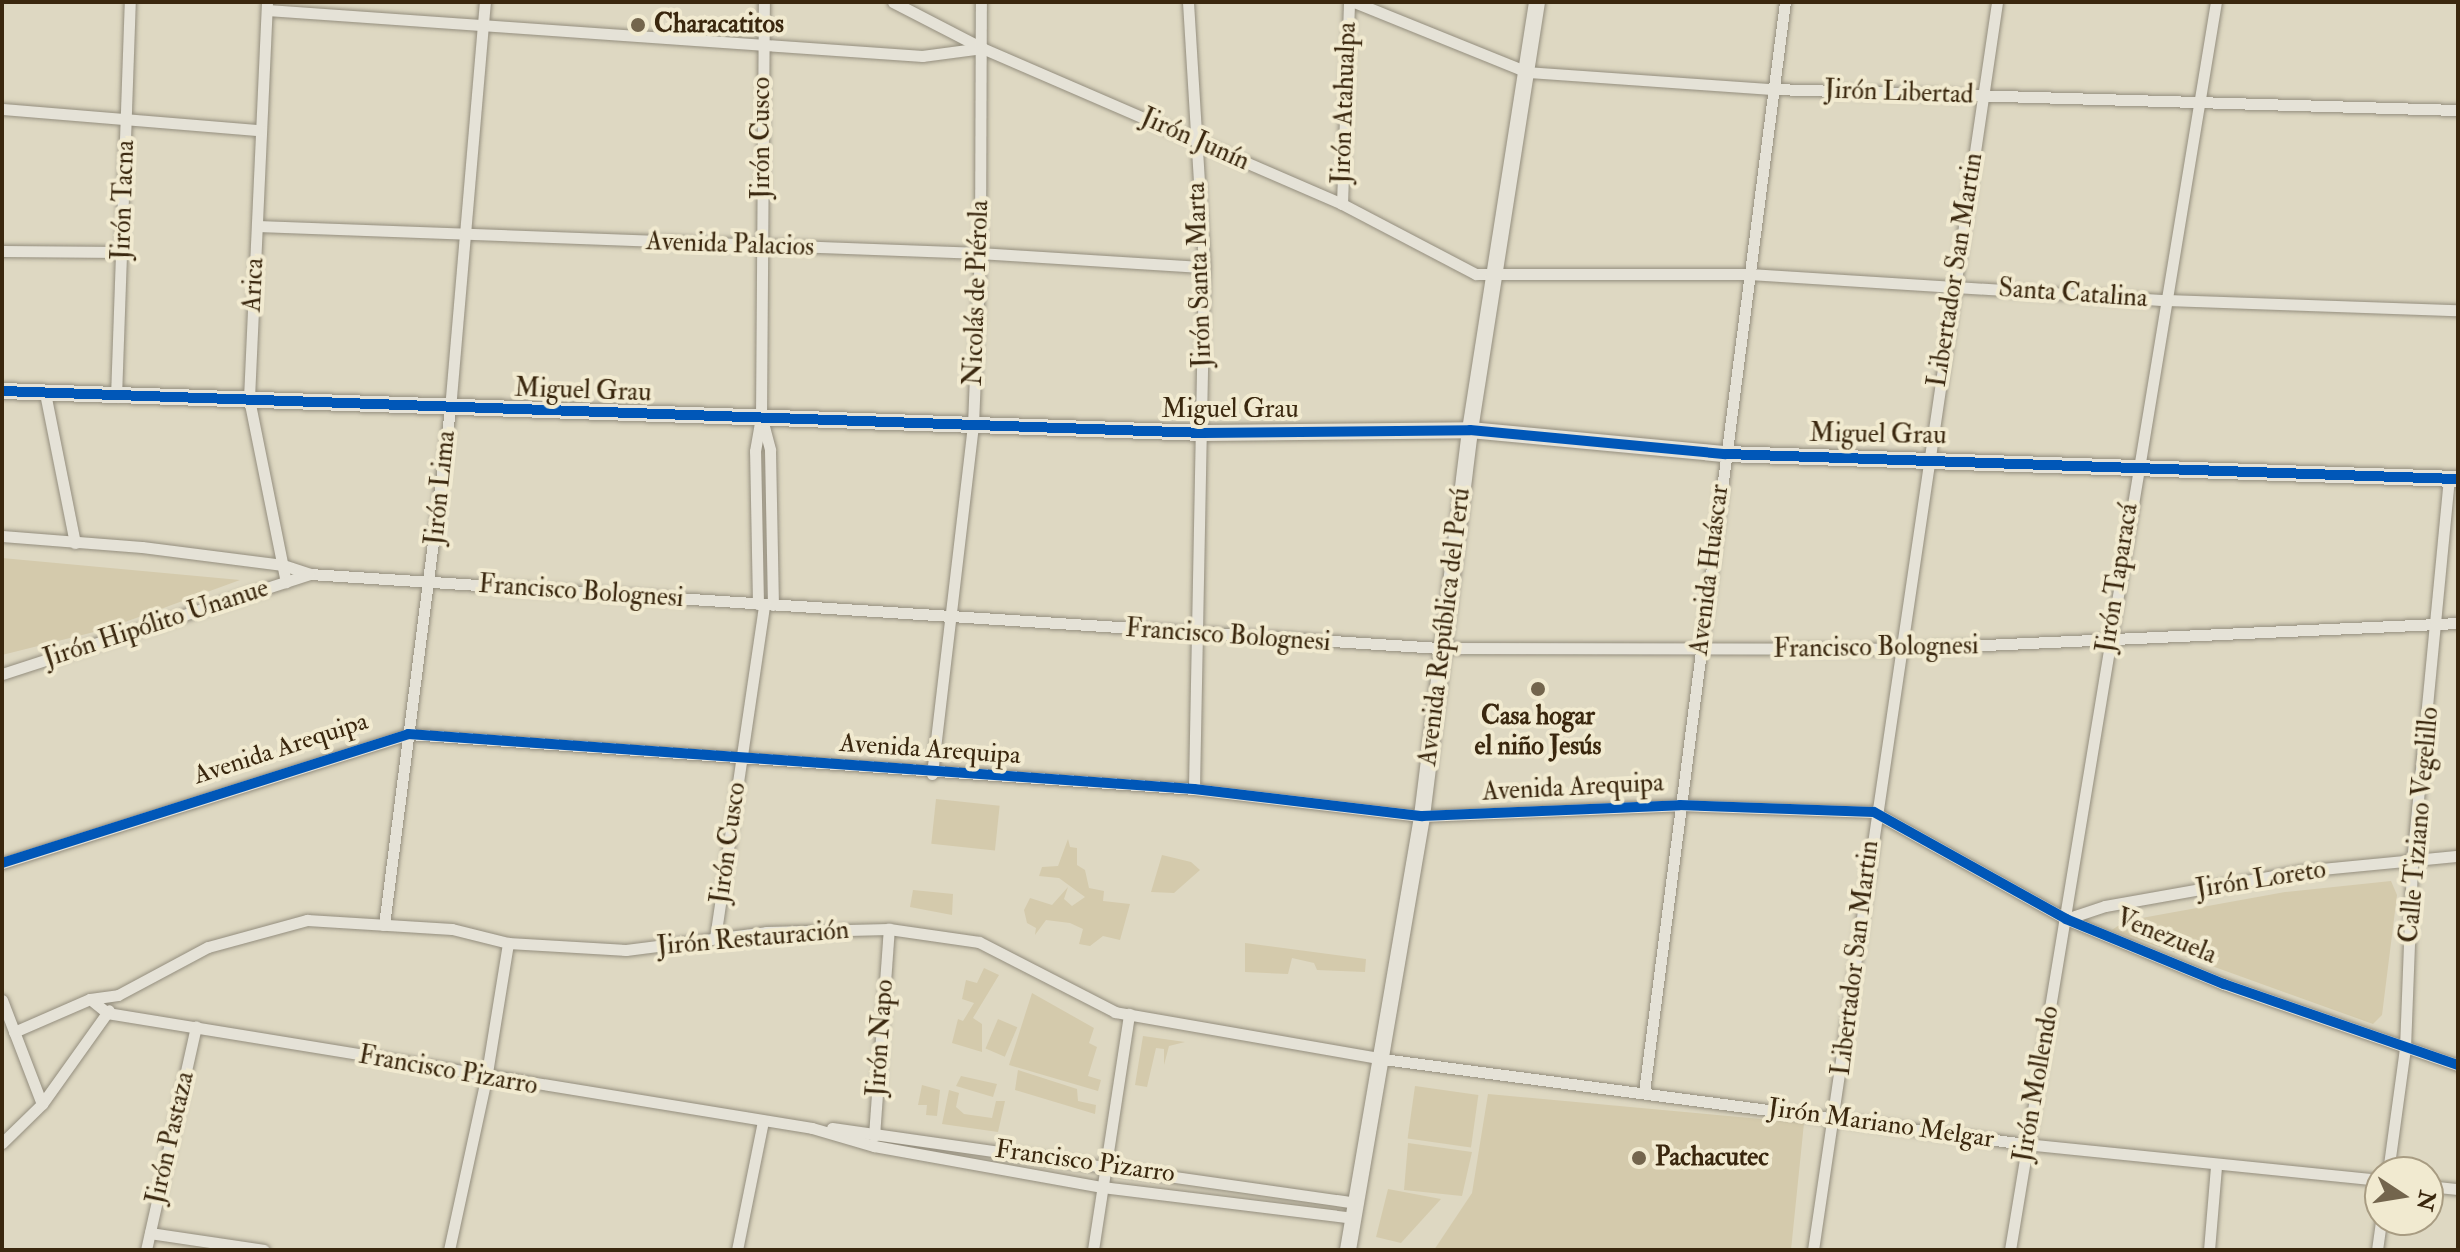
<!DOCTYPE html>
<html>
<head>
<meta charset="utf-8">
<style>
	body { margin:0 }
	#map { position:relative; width:2460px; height:1252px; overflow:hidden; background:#ded8c2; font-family:"IM FELL Double Pica",serif }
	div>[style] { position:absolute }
	.green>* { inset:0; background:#d4caac; transform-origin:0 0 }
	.roads { filter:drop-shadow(0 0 2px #948e7e) drop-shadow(0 0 2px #948e7e) }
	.street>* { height:11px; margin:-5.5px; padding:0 5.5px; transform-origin:5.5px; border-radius:5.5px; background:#e5e2d7 }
	.secondary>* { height:16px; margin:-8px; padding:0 8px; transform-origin:8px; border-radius:8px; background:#e5e2d7 }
	.cycleway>* { height:10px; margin:-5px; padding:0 5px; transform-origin:5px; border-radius:5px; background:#0057b8 }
	.dots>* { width:22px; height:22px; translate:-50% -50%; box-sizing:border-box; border:4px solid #f1ead0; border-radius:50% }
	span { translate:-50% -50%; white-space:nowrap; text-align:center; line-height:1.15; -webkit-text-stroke:8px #f1ead0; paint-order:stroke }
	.poi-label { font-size:26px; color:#3a270e; font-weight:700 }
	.left { translate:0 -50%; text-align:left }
	.street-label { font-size:26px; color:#3a270e }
	.frame { position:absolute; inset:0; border:4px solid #3a270e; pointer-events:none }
	.north { position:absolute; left:2364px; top:1156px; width:80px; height:80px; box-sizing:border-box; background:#f1ead0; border:2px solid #a89c82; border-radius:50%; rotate:102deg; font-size:22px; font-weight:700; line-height:32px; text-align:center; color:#3a270e }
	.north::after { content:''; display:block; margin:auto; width:28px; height:36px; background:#73654d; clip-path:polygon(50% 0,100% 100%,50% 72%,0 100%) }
</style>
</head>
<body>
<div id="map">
	<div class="green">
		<i style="clip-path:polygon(2px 558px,240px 580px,106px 629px,2px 655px)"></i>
		<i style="left:936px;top:799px;width:64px;height:45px;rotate:6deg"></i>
		<i style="clip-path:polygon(1068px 839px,1070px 847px,1077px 848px,1077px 865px,1085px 870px,1089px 888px,1104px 891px,1103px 901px,1130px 904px,1120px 940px,1103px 936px,1090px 946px,1079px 944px,1083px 929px,1070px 923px,1046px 920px,1035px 935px,1036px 928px,1027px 923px,1024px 910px,1030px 898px,1052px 905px,1068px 887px,1064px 899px,1072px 906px,1085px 897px,1059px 878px,1039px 876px,1042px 867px,1058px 866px)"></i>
		<i style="clip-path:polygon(1162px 855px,1191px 862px,1200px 870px,1174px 893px,1151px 892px)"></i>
		<i style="clip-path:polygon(2391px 881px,2397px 895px,2382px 1015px,2373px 1024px,2112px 930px,2125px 921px,2285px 892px)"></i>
		<i style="clip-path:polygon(913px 890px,953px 894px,952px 915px,910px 907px)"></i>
		<i style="clip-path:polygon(1245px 943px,1366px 959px,1365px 972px,1317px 970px,1314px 963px,1292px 958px,1288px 974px,1245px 972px)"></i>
		<i style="clip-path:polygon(984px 968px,999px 975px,973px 1018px,982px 1024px,982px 1052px,952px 1043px,958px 1019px,963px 1021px,974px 1003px,962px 999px,966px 980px,977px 983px)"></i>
		<i style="clip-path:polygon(1032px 993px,1094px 1028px,1089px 1043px,1097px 1047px,1088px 1076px,1101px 1080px,1098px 1091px,1009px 1065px)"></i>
		<i style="left:998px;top:1019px;width:21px;height:32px;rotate:23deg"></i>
		<i style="clip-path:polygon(1143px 1036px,1185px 1042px,1169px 1046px,1164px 1065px,1164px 1049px,1156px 1048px,1147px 1087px,1135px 1085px)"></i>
		<i style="clip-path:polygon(1018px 1070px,1077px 1089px,1078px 1101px,1096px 1105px,1095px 1114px,1015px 1090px)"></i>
		<i style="clip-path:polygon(961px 1076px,997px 1084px,993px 1097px,956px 1086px)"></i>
		<i style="clip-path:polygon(922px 1085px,940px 1090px,937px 1116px,926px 1115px,927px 1105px,918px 1105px)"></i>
		<i style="left:1415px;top:1086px;width:64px;height:53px;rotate:8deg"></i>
		<i style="clip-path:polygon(949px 1090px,959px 1093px,956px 1107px,964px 1114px,992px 1118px,996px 1101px,1005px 1101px,998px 1132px,942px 1124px)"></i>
		<i style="clip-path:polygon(1488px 1094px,1804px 1123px,1791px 1250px,1434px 1250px,1472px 1193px)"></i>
		<i style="clip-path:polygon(1408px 1143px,1472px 1152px,1462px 1196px,1404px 1190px)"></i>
		<i style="clip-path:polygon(1388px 1189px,1441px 1199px,1401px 1243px,1376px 1237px)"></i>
	</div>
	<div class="roads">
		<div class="street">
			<i style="left:267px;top:2px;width:397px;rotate:92.6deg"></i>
			<i style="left:249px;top:399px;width:187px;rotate:78.6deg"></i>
			<i style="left:893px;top:2px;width:100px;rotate:27.3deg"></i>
			<i style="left:982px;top:48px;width:392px;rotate:23.4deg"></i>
			<i style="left:1342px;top:204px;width:151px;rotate:27.6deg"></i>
			<i style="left:1476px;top:274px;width:273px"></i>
			<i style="left:1749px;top:274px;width:417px;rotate:3.6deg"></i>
			<i style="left:2165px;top:300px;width:293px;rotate:2deg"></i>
			<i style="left:1188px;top:2px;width:265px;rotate:86.5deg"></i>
			<i style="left:1204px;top:267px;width:522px;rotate:91.1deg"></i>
			<i style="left:1354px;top:2px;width:187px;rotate:22deg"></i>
			<i style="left:1527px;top:72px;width:247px;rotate:4deg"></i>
			<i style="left:1773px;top:89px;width:685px;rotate:1.76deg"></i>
			<i style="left:267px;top:10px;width:657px;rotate:4.02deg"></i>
			<i style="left:922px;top:56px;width:61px;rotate:-7.6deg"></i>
			<i style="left:2px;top:109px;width:259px;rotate:4.7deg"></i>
			<i style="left:1342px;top:204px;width:202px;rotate:-88deg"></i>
			<i style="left:257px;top:226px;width:724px;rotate:2.14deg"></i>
			<i style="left:980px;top:253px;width:224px;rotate:3.6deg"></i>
			<i style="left:2px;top:251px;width:119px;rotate:0.5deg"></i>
			<i style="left:45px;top:393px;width:153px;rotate:78.7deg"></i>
			<i style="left:116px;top:397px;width:395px;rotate:-88deg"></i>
			<i style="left:763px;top:423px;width:28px;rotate:75deg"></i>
			<i style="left:770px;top:450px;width:155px;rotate:88.9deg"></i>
			<i style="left:2px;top:536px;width:140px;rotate:4.5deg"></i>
			<i style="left:142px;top:547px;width:142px;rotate:7.3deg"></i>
			<i style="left:283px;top:565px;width:28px;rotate:18deg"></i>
			<i style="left:310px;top:574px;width:1132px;rotate:3.75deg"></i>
			<i style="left:1440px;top:648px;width:459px;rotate:0.1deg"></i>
			<i style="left:1899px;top:649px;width:560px;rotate:-2.66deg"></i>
			<i style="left:758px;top:604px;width:153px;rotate:-91.1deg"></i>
			<i style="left:755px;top:451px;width:34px;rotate:-80deg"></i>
			<i style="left:761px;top:418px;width:416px;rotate:-89.6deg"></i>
			<i style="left:2px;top:674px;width:323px;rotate:-18deg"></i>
			<i style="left:932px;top:774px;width:351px;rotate:-83.3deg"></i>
			<i style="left:973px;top:425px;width:172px;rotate:-87.7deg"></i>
			<i style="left:980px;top:253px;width:251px;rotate:-89.8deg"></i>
			<i style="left:2px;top:863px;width:426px;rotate:-17.6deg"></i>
			<i style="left:408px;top:734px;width:788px;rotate:4deg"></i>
			<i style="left:1194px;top:789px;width:230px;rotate:6.8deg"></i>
			<i style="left:1422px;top:816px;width:258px;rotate:-2.4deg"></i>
			<i style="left:1680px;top:805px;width:194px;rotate:2.1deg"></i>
			<i style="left:1874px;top:812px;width:220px;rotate:29.1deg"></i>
			<i style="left:2066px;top:919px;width:171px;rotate:22.4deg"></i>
			<i style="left:2224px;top:984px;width:248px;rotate:19.1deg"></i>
			<i style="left:2066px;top:919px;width:41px;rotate:-18.4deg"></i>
			<i style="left:2105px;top:906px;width:199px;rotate:-10.1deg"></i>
			<i style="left:2301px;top:871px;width:158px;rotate:-5.5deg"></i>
			<i style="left:384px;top:925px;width:520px;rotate:-82.71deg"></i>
			<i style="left:450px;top:409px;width:409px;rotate:-85.1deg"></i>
			<i style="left:715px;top:938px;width:337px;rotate:-81.6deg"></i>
			<i style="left:90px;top:999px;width:22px;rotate:39deg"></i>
			<i style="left:107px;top:1013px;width:714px;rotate:9.26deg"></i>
			<i style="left:812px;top:1128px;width:65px;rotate:16.2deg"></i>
			<i style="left:874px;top:1146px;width:232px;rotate:10.2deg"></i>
			<i style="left:1102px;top:1187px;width:254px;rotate:7deg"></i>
			<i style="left:2px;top:1000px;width:111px;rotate:69deg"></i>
			<i style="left:14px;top:1032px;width:83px;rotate:-23.5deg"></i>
			<i style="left:90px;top:999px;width:28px;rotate:-8deg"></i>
			<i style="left:118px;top:995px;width:102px;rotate:-28.1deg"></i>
			<i style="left:208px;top:947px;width:103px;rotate:-15.3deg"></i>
			<i style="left:307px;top:920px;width:145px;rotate:3.6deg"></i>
			<i style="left:452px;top:929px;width:58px;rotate:14deg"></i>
			<i style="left:508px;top:943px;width:118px;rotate:3.4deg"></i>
			<i style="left:626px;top:950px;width:141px;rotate:-7.3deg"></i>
			<i style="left:766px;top:932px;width:123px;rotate:-1.4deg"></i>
			<i style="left:889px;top:929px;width:91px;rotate:8.2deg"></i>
			<i style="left:979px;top:942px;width:153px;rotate:27.2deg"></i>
			<i style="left:1115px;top:1012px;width:272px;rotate:9.9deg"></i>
			<i style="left:1383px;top:1059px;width:648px;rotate:7.54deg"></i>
			<i style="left:2025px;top:1144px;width:357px;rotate:5.8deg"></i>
			<i style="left:1644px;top:1092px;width:1099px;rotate:-82.63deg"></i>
			<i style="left:832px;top:1128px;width:530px;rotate:8.13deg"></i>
			<i style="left:874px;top:1136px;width:208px;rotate:-85.9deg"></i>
			<i style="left:2px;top:1143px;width:56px;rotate:-44.3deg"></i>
			<i style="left:42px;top:1104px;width:115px;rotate:-54.5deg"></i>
			<i style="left:2388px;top:1172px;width:125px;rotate:-82.2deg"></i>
			<i style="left:2405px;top:1048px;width:186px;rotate:-87.8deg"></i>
			<i style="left:2412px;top:862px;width:385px;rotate:-84.5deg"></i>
			<i style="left:2428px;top:1186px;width:30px;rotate:6deg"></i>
			<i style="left:150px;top:1233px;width:115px;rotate:8.5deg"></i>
			<i style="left:146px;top:1250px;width:229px;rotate:-77.4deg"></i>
			<i style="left:449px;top:1250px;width:175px;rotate:-77.8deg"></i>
			<i style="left:486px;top:1079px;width:138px;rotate:-80.8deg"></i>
			<i style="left:737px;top:1250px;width:132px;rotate:-78.6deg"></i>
			<i style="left:1093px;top:1250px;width:239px;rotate:-81.3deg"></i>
			<i style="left:1813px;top:1250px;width:1261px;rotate:-81.61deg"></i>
			<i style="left:2010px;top:1250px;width:1265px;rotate:-80.63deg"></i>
			<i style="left:2209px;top:1250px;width:84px;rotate:-85.2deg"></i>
			<i style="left:2377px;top:1250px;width:30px;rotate:-82deg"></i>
		</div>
		<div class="secondary">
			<i style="left:2px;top:391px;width:1202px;rotate:2deg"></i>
			<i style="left:1203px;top:433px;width:267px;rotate:-0.6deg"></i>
			<i style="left:1470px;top:430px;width:257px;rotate:5.4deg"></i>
			<i style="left:1726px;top:454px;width:732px;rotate:1.96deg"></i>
			<i style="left:1348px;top:1250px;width:440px;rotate:-80.3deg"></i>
			<i style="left:1422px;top:816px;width:389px;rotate:-82.9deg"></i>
			<i style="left:1470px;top:430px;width:433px;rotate:-81.1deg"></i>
		</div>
	</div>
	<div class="cycleway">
		<i style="left:2px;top:391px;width:1202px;rotate:2deg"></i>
		<i style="left:1203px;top:433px;width:267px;rotate:-0.6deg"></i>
		<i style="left:1470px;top:430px;width:257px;rotate:5.4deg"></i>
		<i style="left:1726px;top:454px;width:732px;rotate:1.96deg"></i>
		<i style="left:2px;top:863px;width:426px;rotate:-17.6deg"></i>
		<i style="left:408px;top:734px;width:788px;rotate:4deg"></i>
		<i style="left:1194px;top:789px;width:230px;rotate:6.8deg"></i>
		<i style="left:1422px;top:816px;width:258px;rotate:-2.4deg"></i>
		<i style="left:1680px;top:805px;width:194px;rotate:2.1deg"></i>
		<i style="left:1874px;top:812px;width:220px;rotate:29.1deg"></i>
		<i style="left:2066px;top:919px;width:171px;rotate:22.4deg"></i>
		<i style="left:2224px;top:984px;width:248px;rotate:19.1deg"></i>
	</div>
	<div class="dots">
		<i style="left:638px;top:25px;background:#73654d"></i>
		<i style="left:1538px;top:689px;background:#73654d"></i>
		<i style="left:1639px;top:1158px;background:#73654d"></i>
	</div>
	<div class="poi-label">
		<span class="left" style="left:654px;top:25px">Characatitos</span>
		<span style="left:1538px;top:732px">Casa hogar<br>el niño Jesús</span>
		<span class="left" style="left:1655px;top:1158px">Pachacutec</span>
	</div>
	<div class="street-label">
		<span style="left:1899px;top:93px;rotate:2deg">Jirón Libertad</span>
		<span style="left:1345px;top:103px;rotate:-88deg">Jirón Atahualpa</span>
		<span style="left:762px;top:138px;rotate:-90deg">Jirón Cusco</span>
		<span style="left:1195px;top:140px;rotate:24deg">Jirón Junín</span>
		<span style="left:124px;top:200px;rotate:-88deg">Jirón Tacna</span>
		<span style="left:730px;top:245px;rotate:2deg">Avenida Palacios</span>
		<span style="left:1956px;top:270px;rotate:-81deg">Libertador San Martin</span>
		<span style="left:1200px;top:275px;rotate:-92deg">Jirón Santa Marta</span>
		<span style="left:254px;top:285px;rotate:-87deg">Arica</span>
		<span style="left:977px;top:293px;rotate:-88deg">Nicolás de Piérola</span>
		<span style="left:2073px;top:294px;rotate:4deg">Santa Catalina</span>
		<span style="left:583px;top:391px;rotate:2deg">Miguel Grau</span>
		<span style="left:1230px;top:410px">Miguel Grau</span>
		<span style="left:1878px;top:435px;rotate:1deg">Miguel Grau</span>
		<span style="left:441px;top:488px;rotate:-84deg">Jirón Lima</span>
		<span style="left:1710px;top:570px;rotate:-83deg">Avenida Huáscar</span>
		<span style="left:2118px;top:578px;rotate:-81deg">Jirón Taparacá</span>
		<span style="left:581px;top:592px;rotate:4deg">Francisco Bolognesi</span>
		<span style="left:156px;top:624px;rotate:-18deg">Jirón Hipólito Unanue</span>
		<span style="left:1445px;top:627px;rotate:-83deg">Avenida República del Perú</span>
		<span style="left:1228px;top:636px;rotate:4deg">Francisco Bolognesi</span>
		<span style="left:1876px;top:648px;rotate:-1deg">Francisco Bolognesi</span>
		<span style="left:281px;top:749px;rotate:-18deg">Avenida Arequipa</span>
		<span style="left:930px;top:750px;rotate:4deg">Avenida Arequipa</span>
		<span style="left:1573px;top:788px;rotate:-3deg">Avenida Arequipa</span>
		<span style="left:2420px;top:825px;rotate:-85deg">Calle Tiziano Vegelillo</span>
		<span style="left:729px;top:843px;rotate:-82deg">Jirón Cusco</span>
		<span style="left:2261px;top:880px;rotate:-9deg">Jirón Loreto</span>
		<span style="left:2166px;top:937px;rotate:22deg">Venezuela</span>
		<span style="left:753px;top:939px;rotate:-5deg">Jirón Restauración</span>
		<span style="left:1856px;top:958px;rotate:-83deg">Libertador San Martin</span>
		<span style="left:881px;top:1038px;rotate:-86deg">Jirón Napo</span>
		<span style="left:448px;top:1071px;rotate:10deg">Francisco Pizarro</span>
		<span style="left:2037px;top:1084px;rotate:-80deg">Jirón Mollendo</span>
		<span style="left:1881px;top:1124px;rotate:8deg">Jirón Mariano Melgar</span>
		<span style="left:171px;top:1138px;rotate:-77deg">Jirón Pastaza</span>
		<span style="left:1085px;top:1162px;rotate:8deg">Francisco Pizarro</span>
	</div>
	<div class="frame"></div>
	<div class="north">N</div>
</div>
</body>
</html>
